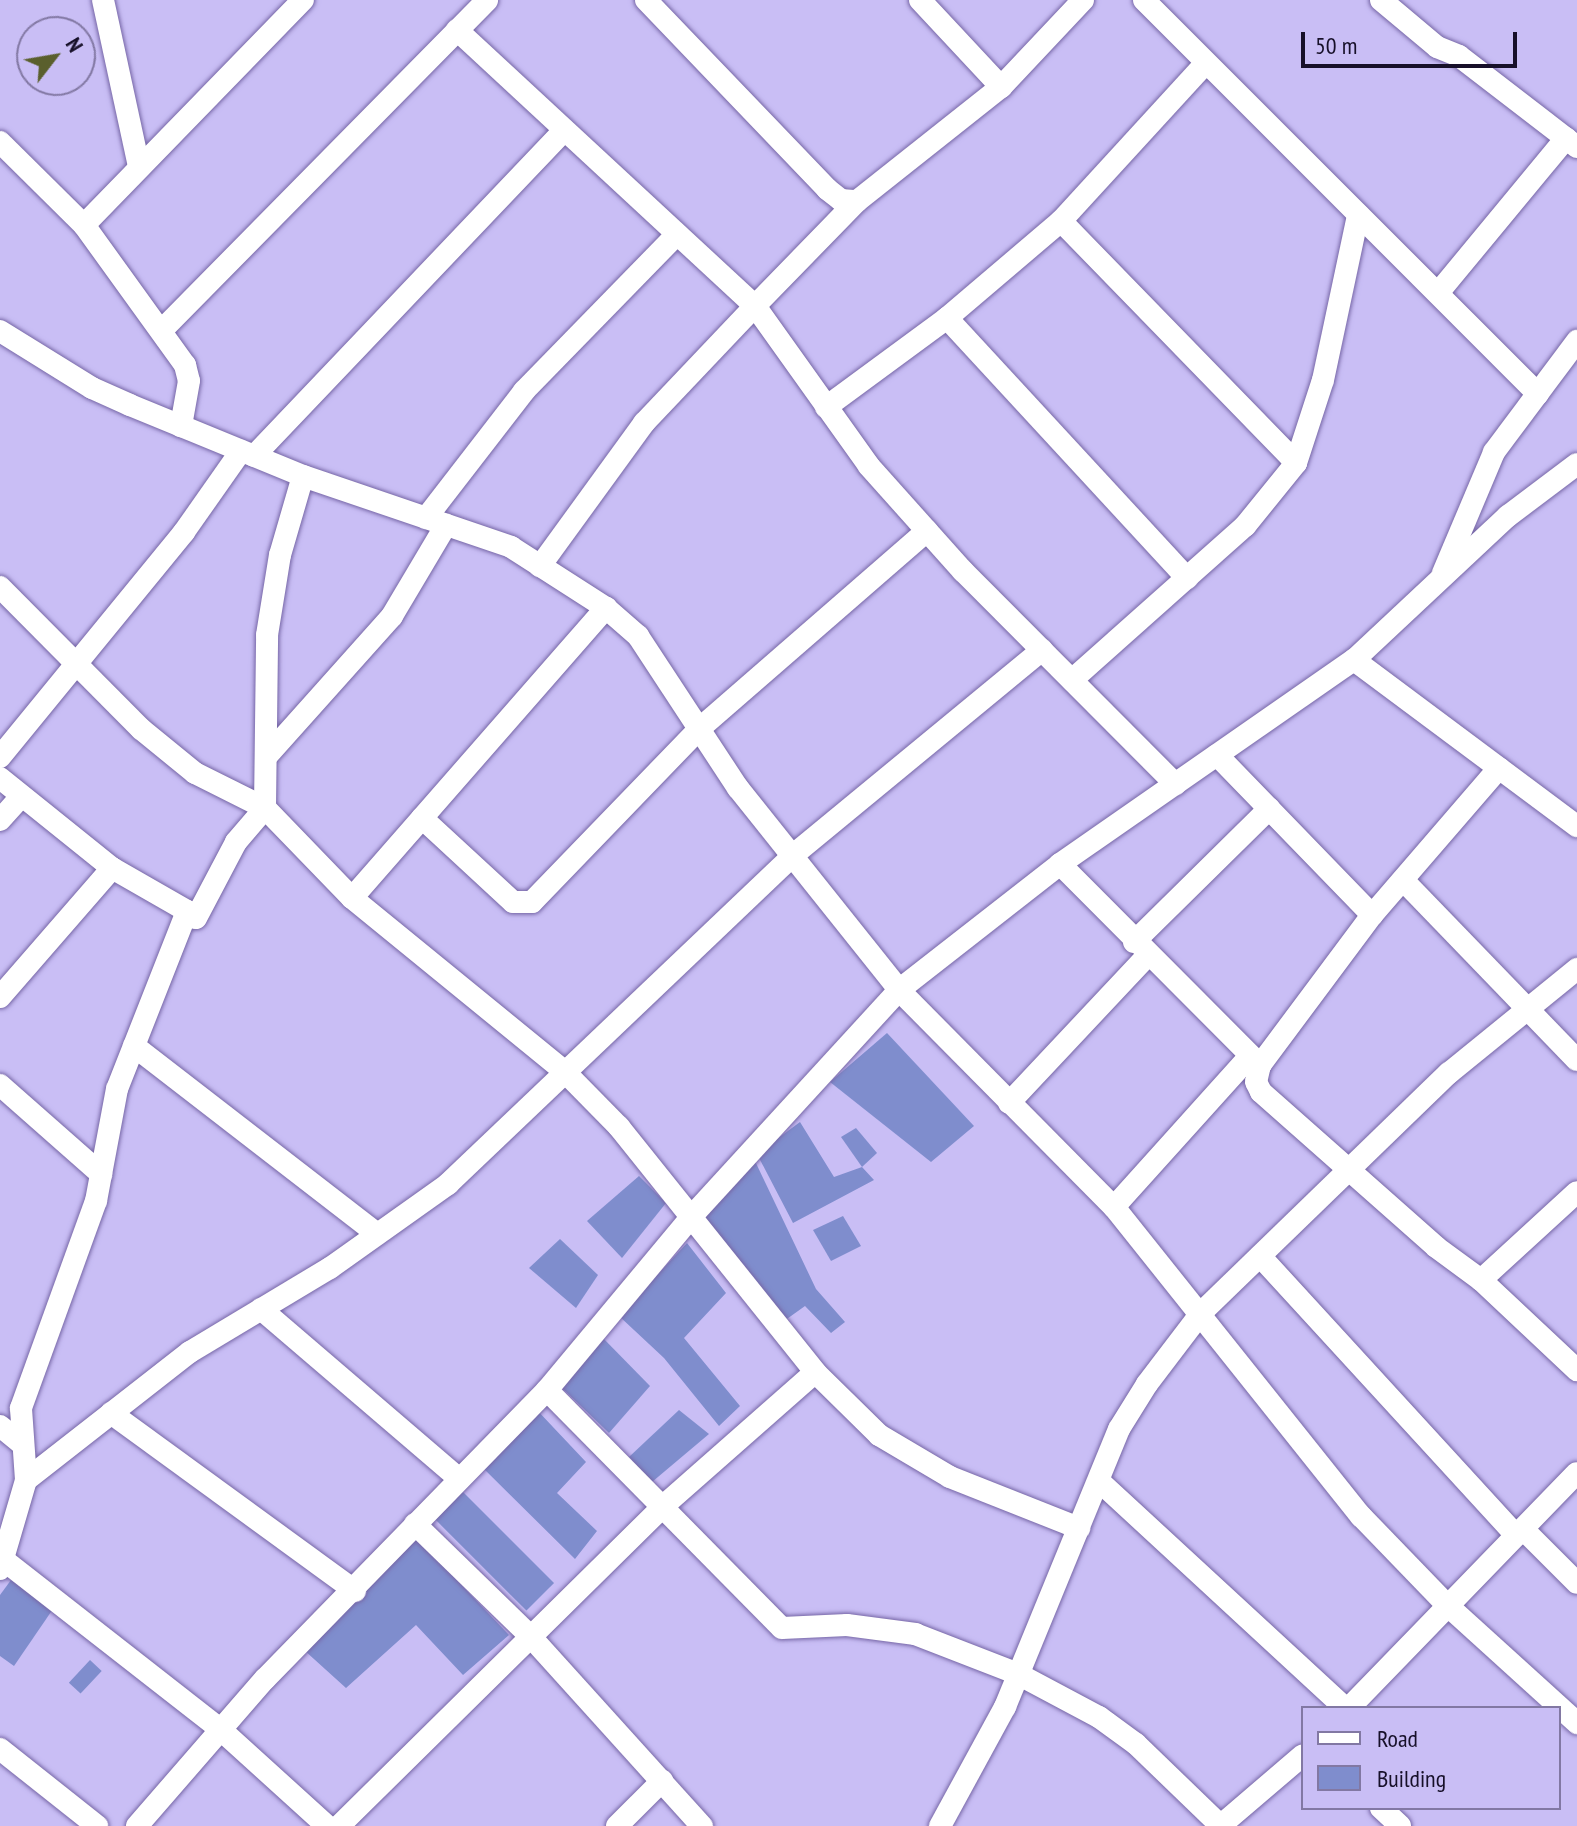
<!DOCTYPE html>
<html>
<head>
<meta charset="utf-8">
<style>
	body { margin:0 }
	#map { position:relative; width:1577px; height:1826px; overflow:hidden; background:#c9bef5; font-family:"PT Sans Narrow",sans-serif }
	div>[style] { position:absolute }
	.building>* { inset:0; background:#7f8dcd; transform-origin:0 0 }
	.roads { filter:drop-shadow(0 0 2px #7666a6) drop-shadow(0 0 2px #7666a6) }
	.street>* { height:22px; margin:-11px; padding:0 11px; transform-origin:11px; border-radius:11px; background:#fff }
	span { translate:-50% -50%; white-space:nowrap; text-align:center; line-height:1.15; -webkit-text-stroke:6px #c9bef5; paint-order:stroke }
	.legend { position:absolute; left:1301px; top:1706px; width:260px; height:104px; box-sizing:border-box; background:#c9bef5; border:2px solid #8278a3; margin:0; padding:10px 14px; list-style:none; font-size:24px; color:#171029 }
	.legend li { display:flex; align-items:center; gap:16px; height:40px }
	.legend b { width:40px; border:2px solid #8278a3 }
	.north { position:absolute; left:16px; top:16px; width:80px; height:80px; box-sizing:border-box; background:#c9bef5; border:2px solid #8278a3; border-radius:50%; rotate:59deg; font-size:22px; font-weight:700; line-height:32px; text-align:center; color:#171029 }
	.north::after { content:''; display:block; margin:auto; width:28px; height:36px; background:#5a5f2d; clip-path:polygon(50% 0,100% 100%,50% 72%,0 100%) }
	.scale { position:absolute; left:1301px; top:32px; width:216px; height:36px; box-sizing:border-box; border:4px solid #171029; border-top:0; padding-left:10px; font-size:24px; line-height:28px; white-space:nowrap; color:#171029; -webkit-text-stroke:6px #c9bef5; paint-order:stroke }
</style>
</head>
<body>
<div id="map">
	<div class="building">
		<i style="clip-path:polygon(887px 1033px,974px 1126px,931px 1162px,830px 1082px)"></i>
		<i style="clip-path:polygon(800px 1122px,834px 1177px,862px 1167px,874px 1180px,793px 1223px,757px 1154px)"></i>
		<i style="clip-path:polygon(856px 1128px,877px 1153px,862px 1167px,841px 1137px)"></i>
		<i style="clip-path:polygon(754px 1159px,816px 1289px,845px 1322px,831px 1333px,805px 1306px,784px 1321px,701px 1217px)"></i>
		<i style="clip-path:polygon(639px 1176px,666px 1203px,622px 1258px,587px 1221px)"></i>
		<i style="clip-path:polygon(843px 1216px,861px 1246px,831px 1261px,813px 1230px)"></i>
		<i style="clip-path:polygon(560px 1239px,598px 1275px,576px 1308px,529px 1268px)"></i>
		<i style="clip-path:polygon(687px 1243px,726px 1293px,684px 1338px,740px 1406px,719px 1426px,664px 1358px,619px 1316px)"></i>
		<i style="clip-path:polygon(601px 1336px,650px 1386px,609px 1433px,560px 1386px)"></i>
		<i style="clip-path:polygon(536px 1409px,586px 1462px,557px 1493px,597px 1531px,575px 1559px,482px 1467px)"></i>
		<i style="clip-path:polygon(679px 1410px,709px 1434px,652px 1482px,629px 1457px)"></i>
		<i style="left:460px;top:1489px;width:133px;height:39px;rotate:45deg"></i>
		<i style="clip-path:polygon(413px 1534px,509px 1635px,463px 1675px,416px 1625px,346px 1688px,304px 1650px)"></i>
		<i style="clip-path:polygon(11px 1580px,53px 1609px,14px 1666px,0 1656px,0 1595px)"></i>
		<i style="left:90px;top:1660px;width:16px;height:31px;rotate:43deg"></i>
	</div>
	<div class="roads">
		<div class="street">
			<i style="left:103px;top:0;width:171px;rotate:77.8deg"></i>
			<i style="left:646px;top:0;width:262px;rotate:46.2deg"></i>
			<i style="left:827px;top:189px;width:18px;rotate:38deg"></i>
			<i style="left:841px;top:200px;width:16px;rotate:4deg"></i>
			<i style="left:920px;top:0;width:119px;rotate:47deg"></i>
			<i style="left:1083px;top:0;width:120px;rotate:133.3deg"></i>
			<i style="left:1001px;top:87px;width:184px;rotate:141.6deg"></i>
			<i style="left:857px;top:201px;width:146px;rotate:134.2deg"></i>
			<i style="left:755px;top:306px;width:196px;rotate:54.5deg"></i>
			<i style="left:869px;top:466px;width:141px;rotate:48.2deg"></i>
			<i style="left:963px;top:571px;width:301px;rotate:45.1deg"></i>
			<i style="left:1144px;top:0;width:557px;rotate:45deg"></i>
			<i style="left:1381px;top:0;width:73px;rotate:40deg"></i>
			<i style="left:1437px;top:47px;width:24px;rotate:22deg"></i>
			<i style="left:1459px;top:56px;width:149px;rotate:37.6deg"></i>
			<i style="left:457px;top:30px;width:406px;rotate:42.8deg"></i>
			<i style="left:755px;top:306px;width:161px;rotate:133.5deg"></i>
			<i style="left:644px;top:423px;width:177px;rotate:126deg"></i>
			<i style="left:0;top:142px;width:118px;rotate:44.7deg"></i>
			<i style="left:84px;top:225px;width:173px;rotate:54.2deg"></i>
			<i style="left:185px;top:365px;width:16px;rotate:76deg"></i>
			<i style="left:189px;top:381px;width:46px;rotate:100.1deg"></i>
			<i style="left:1061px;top:221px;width:337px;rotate:45.8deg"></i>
			<i style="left:84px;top:225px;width:314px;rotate:-45.8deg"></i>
			<i style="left:1438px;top:293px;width:201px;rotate:-50.4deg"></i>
			<i style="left:947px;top:318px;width:354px;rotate:47.3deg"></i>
			<i style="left:162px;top:330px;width:463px;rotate:-45.4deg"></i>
			<i style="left:0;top:331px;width:108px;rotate:31.8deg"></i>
			<i style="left:92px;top:388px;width:42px;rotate:24.1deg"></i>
			<i style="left:130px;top:405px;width:187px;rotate:22.3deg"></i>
			<i style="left:303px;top:476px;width:220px;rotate:18.8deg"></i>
			<i style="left:511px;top:547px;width:113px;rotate:32.7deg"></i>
			<i style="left:606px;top:608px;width:43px;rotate:41.2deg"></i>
			<i style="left:638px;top:636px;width:182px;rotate:56.7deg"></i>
			<i style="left:738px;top:788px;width:258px;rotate:51.4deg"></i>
			<i style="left:899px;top:990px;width:305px;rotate:45.3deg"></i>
			<i style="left:1114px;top:1207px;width:396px;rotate:51.4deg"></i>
			<i style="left:1361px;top:1516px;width:124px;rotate:46deg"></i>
			<i style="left:1447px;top:1605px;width:176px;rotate:42.2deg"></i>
			<i style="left:826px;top:407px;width:150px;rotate:-36.3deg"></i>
			<i style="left:947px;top:318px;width:150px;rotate:-40.4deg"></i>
			<i style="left:1061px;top:221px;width:214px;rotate:-47.5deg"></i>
			<i style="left:254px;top:456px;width:450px;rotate:-46.4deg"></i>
			<i style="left:426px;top:518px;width:160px;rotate:-52.3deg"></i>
			<i style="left:524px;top:391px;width:219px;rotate:-45.7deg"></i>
			<i style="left:1443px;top:573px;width:131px;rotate:-67.1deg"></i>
			<i style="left:1494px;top:452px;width:139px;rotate:-53.2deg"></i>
			<i style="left:0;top:587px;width:200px;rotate:45.2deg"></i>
			<i style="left:141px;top:729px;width:70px;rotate:39.2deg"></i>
			<i style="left:195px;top:773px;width:78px;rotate:26.6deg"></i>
			<i style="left:265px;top:808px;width:125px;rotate:46deg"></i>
			<i style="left:352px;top:898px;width:272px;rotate:39.2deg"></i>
			<i style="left:563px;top:1070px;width:80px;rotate:45.5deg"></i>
			<i style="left:619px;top:1127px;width:314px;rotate:51.3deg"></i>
			<i style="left:815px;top:1372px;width:90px;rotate:44.5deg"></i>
			<i style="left:879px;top:1435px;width:82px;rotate:30.6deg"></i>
			<i style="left:950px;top:1477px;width:139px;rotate:21.6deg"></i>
			<i style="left:1354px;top:660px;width:278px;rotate:36.7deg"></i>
			<i style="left:1072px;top:680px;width:232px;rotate:-41.7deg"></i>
			<i style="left:1245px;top:526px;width:81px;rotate:-51deg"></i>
			<i style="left:1296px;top:463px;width:87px;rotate:-72deg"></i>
			<i style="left:1323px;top:380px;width:169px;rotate:-78deg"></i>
			<i style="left:1217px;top:755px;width:223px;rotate:45.9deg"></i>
			<i style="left:0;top:757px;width:291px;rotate:-50.7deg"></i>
			<i style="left:184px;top:532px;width:99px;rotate:-54.9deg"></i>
			<i style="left:266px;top:757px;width:189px;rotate:-48.2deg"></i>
			<i style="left:392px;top:616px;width:106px;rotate:-59.3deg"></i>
			<i style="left:1499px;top:768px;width:194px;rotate:130.8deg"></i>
			<i style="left:1372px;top:915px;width:187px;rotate:126.7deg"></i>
			<i style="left:1260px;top:1065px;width:17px;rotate:103deg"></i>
			<i style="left:1256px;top:1082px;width:11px;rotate:63deg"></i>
			<i style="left:1261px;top:1092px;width:234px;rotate:41.5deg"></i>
			<i style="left:1436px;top:1247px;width:56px;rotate:36.3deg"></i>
			<i style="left:1481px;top:1280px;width:132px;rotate:43.2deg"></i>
			<i style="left:0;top:778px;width:144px;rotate:38.8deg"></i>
			<i style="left:112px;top:868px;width:86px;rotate:29.8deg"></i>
			<i style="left:422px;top:818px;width:124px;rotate:42.7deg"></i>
			<i style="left:513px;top:902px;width:19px"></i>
			<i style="left:532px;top:902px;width:240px;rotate:-46deg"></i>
			<i style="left:699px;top:729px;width:302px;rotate:-41deg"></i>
			<i style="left:0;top:820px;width:30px;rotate:-48deg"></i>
			<i style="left:1060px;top:864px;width:284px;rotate:45.1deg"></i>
			<i style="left:1403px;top:880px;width:250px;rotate:46deg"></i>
			<i style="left:352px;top:898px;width:386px;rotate:-48.8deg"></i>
			<i style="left:1134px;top:942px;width:190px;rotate:-44.6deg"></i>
			<i style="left:0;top:997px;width:171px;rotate:-49deg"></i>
			<i style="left:134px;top:1046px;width:307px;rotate:37.7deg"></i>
			<i style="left:0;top:1085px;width:135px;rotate:41.4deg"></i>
			<i style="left:1009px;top:1103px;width:202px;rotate:-46.8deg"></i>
			<i style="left:1114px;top:1207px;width:203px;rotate:-48deg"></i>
			<i style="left:1260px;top:1256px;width:379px;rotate:47.5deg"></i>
			<i style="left:1481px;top:1280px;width:130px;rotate:-42.5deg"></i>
			<i style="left:261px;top:1309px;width:261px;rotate:40.6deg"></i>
			<i style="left:547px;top:1390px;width:334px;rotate:45.4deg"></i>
			<i style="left:782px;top:1628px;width:65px;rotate:-2.6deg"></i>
			<i style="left:847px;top:1625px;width:69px;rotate:7.5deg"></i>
			<i style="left:915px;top:1634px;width:110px;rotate:21.2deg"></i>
			<i style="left:1018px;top:1674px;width:92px;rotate:28deg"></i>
			<i style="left:1099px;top:1717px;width:46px;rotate:36.1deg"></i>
			<i style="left:1136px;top:1744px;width:117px;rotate:44deg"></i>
			<i style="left:111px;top:1413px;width:302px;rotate:36.1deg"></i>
			<i style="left:0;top:1426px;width:28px;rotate:39deg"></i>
			<i style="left:26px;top:1480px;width:208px;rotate:-38deg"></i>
			<i style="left:190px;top:1352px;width:163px;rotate:-31deg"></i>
			<i style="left:330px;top:1268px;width:145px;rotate:-35.4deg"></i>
			<i style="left:448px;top:1184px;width:475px;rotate:-43.6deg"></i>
			<i style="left:792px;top:856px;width:324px;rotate:-39.5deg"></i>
			<i style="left:1099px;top:1481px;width:335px;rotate:42.7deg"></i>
			<i style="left:415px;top:1524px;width:162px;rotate:44.2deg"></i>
			<i style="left:531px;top:1637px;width:255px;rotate:47.9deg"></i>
			<i style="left:1523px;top:1529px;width:76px;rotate:45deg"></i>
			<i style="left:5px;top:1561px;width:273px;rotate:38deg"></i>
			<i style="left:220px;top:1729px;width:144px;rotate:42.2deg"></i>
			<i style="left:0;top:1569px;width:93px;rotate:-73.7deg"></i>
			<i style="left:26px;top:1480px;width:72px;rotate:-94deg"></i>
			<i style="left:21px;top:1408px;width:220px;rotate:-70.1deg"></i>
			<i style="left:96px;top:1201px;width:114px;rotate:-79.4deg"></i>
			<i style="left:117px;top:1089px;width:191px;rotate:-68.5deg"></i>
			<i style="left:187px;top:911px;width:11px;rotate:38deg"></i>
			<i style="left:196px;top:918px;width:86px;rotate:-62.2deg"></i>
			<i style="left:236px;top:842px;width:45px;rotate:-49.5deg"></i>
			<i style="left:265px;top:808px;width:173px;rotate:-89.3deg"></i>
			<i style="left:267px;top:635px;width:81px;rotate:-80.8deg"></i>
			<i style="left:280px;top:555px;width:82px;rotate:-73.8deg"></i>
			<i style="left:1349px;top:1708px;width:327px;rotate:-45.9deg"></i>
			<i style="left:0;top:1749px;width:124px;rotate:38.4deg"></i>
			<i style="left:1381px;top:1808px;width:26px;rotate:43deg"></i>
			<i style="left:137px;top:1826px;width:195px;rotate:-49deg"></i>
			<i style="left:265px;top:1679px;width:404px;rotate:-45.7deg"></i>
			<i style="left:547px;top:1390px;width:225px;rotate:-50.2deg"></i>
			<i style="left:691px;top:1217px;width:308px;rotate:-47.5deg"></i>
			<i style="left:899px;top:990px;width:204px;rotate:-38deg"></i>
			<i style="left:1060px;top:864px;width:358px;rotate:-34.8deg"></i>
			<i style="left:1354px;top:660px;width:211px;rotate:-43.1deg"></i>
			<i style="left:1508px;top:516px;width:86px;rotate:-37deg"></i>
			<i style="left:339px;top:1826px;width:453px;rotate:-44.6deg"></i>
			<i style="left:661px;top:1508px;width:205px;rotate:-41.4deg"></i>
			<i style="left:617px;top:1826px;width:64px;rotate:-45deg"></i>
			<i style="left:940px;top:1826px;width:136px;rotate:-61.4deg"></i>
			<i style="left:1005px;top:1707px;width:300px;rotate:-67.7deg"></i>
			<i style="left:1119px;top:1429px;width:53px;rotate:-58.1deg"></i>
			<i style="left:1147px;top:1384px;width:89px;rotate:-52.7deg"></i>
			<i style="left:1201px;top:1313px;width:345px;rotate:-44.1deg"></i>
			<i style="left:1449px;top:1073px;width:165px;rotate:-39.1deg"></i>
			<i style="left:1220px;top:1826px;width:109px;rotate:-40.5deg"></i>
		</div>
	</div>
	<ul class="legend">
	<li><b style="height:10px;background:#fff"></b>Road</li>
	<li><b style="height:22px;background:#7f8dcd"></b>Building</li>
	</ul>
	<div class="north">N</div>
	<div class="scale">50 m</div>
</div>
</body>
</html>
